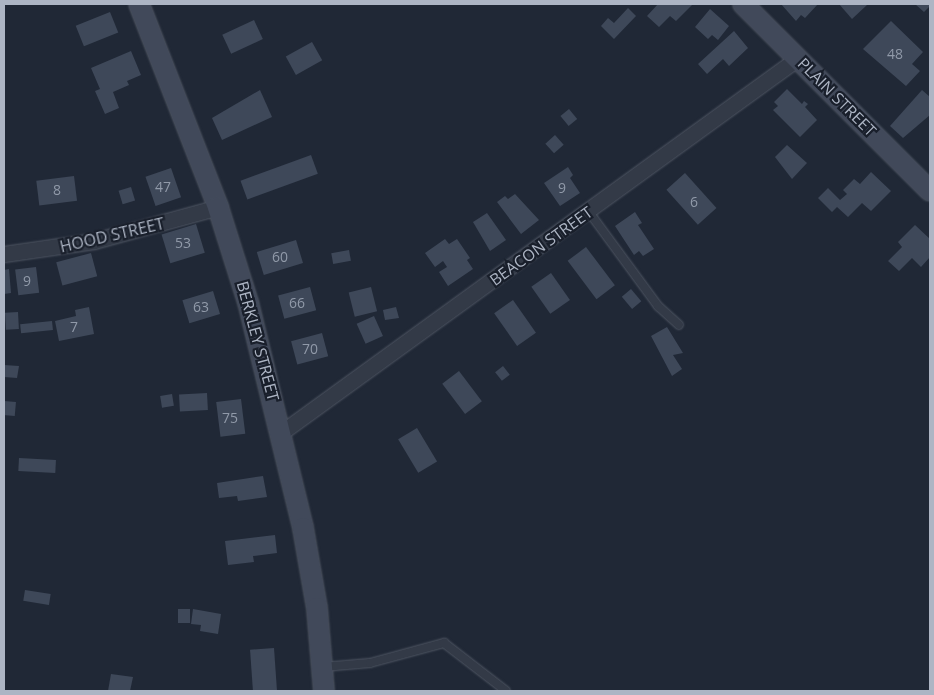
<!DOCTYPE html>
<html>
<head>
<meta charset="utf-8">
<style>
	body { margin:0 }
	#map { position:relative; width:934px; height:695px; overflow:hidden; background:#202836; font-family:"Open Sans",sans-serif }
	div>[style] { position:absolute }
	.building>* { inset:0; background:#3e4859; transform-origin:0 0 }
	.roads { filter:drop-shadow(0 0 1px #4e5562) drop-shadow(0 0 1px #4e5562) }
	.lane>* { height:8px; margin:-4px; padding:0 4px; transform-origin:4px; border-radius:4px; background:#333a47 }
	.street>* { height:15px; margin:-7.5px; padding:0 7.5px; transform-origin:7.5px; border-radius:7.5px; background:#333a47 }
	.secondary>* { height:20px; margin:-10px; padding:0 10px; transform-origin:10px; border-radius:10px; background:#41495a }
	span { translate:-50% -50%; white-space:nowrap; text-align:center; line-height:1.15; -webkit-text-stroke:4.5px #191f2b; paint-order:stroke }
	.number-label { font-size:14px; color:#919aa9 }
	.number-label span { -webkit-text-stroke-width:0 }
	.street-label { font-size:16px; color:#adb5c4 }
	.frame { position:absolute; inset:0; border:5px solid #adb5c4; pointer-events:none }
</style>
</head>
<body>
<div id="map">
	<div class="building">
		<i style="clip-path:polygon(658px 4px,662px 5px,693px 4px,676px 21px,670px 16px,659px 27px,647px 16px)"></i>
		<i style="clip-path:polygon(781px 4px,818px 4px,805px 18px,801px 15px,796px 21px)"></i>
		<i style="clip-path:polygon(839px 4px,866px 4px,867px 5px,852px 19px)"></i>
		<i style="clip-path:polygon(915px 4px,930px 4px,930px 6px,924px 12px)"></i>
		<i style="clip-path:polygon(628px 8px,636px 16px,614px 39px,601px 26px,608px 18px,614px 23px)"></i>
		<i style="clip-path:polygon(710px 9px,729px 26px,718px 40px,712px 35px,708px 39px,695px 27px)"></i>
		<i style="left:110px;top:12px;width:22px;height:37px;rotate:68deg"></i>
		<i style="left:254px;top:20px;width:21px;height:35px;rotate:65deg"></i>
		<i style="clip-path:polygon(891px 21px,923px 52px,912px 64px,920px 71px,906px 86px,863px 49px)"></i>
		<i style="clip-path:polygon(734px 31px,748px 48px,729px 66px,723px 59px,707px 74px,698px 64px)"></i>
		<i style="left:312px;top:42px;width:21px;height:30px;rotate:61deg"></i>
		<i style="clip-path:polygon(131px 51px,141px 75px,127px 81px,129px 85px,113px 92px,119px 108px,105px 114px,95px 91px,100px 89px,91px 68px)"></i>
		<i style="clip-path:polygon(787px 89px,802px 104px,804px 101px,808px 104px,805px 107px,817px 120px,800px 137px,773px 110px,778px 106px,774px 102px)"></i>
		<i style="clip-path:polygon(260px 90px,272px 117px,222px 140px,212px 118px)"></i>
		<i style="clip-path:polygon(922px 90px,930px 97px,930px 115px,903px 138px,890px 126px)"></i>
		<i style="left:569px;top:109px;width:13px;height:11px;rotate:51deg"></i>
		<i style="left:555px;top:135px;width:13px;height:13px;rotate:48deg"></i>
		<i style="clip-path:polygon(787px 145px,807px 163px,792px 179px,775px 157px)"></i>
		<i style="left:311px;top:155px;width:20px;height:75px;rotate:70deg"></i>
		<i style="clip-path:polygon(568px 167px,573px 175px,570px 178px,580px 193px,560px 206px,544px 183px)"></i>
		<i style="left:171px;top:168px;width:31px;height:27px;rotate:71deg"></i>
		<i style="clip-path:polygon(871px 172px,891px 191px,871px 211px,862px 203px,848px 217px,837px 207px,832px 212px,818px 198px,828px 188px,840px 200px,847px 194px,843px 190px,854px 179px,860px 184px)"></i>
		<i style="left:685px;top:173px;width:47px;height:25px;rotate:48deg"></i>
		<i style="left:74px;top:176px;width:25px;height:38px;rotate:83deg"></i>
		<i style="left:131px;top:187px;width:14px;height:13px;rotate:73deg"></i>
		<i style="clip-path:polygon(515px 194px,539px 220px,521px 234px,497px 202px,505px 196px,508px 199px)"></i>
		<i style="clip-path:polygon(635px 212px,642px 223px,638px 225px,654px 249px,643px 256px,639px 251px,634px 255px,615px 226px)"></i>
		<i style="clip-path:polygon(487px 213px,506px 240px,490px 251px,473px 222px)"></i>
		<i style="left:196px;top:224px;width:30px;height:36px;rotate:73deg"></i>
		<i style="clip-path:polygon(915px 225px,930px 239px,930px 257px,921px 267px,912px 258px,899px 271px,888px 261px,902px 247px,898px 242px)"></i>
		<i style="clip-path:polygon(445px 239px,449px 244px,457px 239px,470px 258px,467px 260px,473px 269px,448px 286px,439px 272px,447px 267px,443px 261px,435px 267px,425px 253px)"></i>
		<i style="left:296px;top:240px;width:24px;height:41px;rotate:73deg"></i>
		<i style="left:586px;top:247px;width:48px;height:23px;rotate:53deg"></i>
		<i style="left:349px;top:250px;width:11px;height:18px;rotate:80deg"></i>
		<i style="left:91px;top:253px;width:24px;height:36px;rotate:75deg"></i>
		<i style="left:36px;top:267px;width:26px;height:21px;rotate:83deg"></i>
		<i style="clip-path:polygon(9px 269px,11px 293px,4px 294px,4px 270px)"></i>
		<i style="left:551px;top:273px;width:33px;height:24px;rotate:55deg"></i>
		<i style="left:310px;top:287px;width:24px;height:33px;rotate:75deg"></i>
		<i style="left:371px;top:287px;width:25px;height:23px;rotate:76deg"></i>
		<i style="left:631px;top:289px;width:16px;height:12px;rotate:50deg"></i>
		<i style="left:213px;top:291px;width:24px;height:32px;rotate:73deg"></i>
		<i style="left:513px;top:300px;width:40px;height:23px;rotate:55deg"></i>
		<i style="clip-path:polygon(89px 307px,94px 334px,59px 341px,55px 321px,76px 316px,75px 310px)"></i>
		<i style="clip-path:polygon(396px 307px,399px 318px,385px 320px,383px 310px)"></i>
		<i style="left:18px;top:312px;width:17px;height:13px;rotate:87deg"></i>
		<i style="left:374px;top:316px;width:22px;height:19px;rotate:66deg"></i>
		<i style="left:52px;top:321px;width:9px;height:32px;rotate:84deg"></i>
		<i style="clip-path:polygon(667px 327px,683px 353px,673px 355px,682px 369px,672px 376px,651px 336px)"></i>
		<i style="left:322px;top:333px;width:24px;height:32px;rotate:75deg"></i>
		<i style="clip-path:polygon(4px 365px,19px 366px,17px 378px,4px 377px)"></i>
		<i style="left:503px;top:366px;width:11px;height:10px;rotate:52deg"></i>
		<i style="left:459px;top:371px;width:38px;height:21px;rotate:53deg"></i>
		<i style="left:207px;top:393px;width:17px;height:28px;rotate:87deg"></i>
		<i style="left:172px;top:394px;width:12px;height:12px;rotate:81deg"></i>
		<i style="left:241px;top:399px;width:35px;height:25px;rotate:83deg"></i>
		<i style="left:4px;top:401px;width:12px;height:14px;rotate:5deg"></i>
		<i style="left:417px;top:428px;width:39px;height:22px;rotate:59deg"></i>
		<i style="left:19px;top:458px;width:37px;height:13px;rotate:3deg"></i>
		<i style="clip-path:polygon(263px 476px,267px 497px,238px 501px,237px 496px,219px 498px,217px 483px)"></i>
		<i style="clip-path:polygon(275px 535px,277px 553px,253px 556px,254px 562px,228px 565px,225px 541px)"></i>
		<i style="left:25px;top:590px;width:26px;height:11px;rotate:9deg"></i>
		<i style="left:190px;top:609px;width:14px;height:12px;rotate:90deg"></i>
		<i style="clip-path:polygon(193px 609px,221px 614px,218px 634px,200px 631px,201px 625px,191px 624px)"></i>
		<i style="left:274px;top:648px;width:43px;height:24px;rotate:86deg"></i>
		<i style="clip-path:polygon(111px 674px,133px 677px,130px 691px,108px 691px)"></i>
	</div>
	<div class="roads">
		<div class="lane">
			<i style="left:589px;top:212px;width:117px;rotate:53.7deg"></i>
			<i style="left:658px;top:306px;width:28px;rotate:42deg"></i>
			<i style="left:323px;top:667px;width:47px;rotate:-4.9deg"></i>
			<i style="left:370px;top:663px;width:77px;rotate:-15.1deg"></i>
			<i style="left:444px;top:643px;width:78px;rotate:37.7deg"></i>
		</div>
		<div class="street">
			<i style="left:4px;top:254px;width:91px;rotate:-8.2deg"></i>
			<i style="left:94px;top:241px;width:129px;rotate:-15.3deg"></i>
			<i style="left:282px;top:432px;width:637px;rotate:-35.93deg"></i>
		</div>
		<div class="secondary">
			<i style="left:139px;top:4px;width:218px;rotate:68.7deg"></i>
			<i style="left:218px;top:207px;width:100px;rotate:72.5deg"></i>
			<i style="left:248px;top:302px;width:233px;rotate:76.3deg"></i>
			<i style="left:303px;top:528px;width:81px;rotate:80.1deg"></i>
			<i style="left:317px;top:608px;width:83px;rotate:85.2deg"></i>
			<i style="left:743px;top:4px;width:264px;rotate:45deg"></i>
		</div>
	</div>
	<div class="number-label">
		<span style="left:895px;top:54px">48</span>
		<span style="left:163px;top:187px">47</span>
		<span style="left:562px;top:188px">9</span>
		<span style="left:57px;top:190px">8</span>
		<span style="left:694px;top:202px">6</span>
		<span style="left:183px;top:243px">53</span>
		<span style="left:280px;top:257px">60</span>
		<span style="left:27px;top:281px">9</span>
		<span style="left:297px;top:303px">66</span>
		<span style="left:201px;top:307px">63</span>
		<span style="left:74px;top:327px">7</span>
		<span style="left:310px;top:349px">70</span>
		<span style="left:230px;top:418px">75</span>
	</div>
	<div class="street-label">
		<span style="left:837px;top:97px;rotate:45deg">PLAIN STREET</span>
		<span style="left:112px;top:235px;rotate:-13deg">HOOD STREET</span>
		<span style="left:541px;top:246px;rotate:-36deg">BEACON STREET</span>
		<span style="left:258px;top:341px;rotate:75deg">BERKLEY STREET</span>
	</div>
	<div class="frame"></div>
</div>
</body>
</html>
